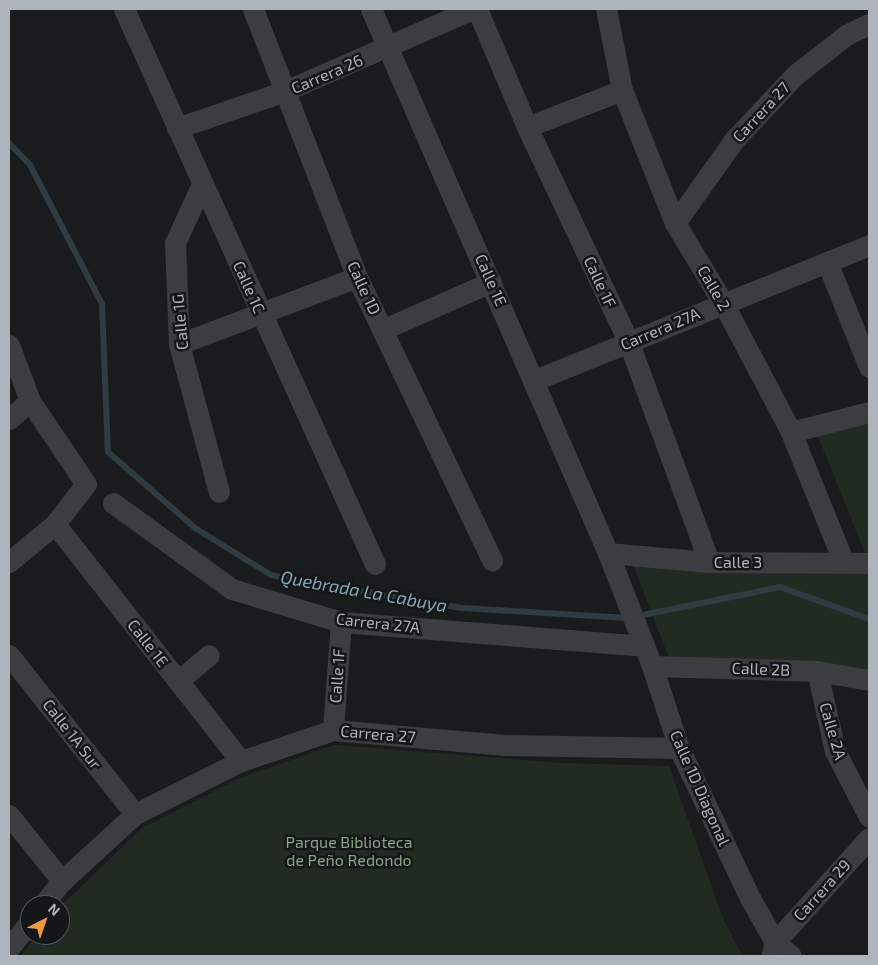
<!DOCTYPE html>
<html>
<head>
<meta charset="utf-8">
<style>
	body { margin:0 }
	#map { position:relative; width:878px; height:965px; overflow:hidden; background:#1a1b1d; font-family:"Exo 2",sans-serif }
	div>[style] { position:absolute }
	.green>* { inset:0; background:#222b22 }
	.stream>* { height:6px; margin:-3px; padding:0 3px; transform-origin:3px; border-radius:3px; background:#303c41 }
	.minor>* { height:21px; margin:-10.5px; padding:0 10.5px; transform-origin:10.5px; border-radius:10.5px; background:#3b3d41 }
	span { translate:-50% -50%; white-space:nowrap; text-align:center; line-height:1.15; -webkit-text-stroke:5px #151618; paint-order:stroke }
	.street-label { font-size:16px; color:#adb4bc }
	.park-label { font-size:16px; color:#88a685 }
	.water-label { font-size:18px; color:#86a7b5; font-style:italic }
	.frame { position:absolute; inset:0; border:10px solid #adb4bc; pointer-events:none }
	.north { position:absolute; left:20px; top:895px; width:50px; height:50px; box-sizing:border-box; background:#151618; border:1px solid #52555a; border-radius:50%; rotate:41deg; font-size:14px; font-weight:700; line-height:20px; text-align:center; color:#adb4bc }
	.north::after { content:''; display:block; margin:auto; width:18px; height:22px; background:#ee9841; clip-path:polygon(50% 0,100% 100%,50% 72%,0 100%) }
</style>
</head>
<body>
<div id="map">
	<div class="green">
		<i style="clip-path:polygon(869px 421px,869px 556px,866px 556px,817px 434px)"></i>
		<i style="clip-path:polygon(631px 560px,869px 569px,869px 677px,671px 663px)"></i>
		<i style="clip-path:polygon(335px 745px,563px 763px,669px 766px,722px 916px,742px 956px,21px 956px,37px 935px,60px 935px,60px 907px,142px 828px,245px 776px)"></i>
	</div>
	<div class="stream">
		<i style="left:9px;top:143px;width:30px;rotate:46deg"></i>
		<i style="left:30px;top:165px;width:157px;rotate:62.6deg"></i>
		<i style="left:102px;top:304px;width:148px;rotate:87.7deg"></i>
		<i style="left:108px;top:452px;width:116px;rotate:41.1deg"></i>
		<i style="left:195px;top:528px;width:89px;rotate:31.7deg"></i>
		<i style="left:271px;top:575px;width:195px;rotate:9.8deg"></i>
		<i style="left:463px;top:608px;width:165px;rotate:3.5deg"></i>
		<i style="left:628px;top:618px;width:155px;rotate:-11.5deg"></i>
		<i style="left:780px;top:587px;width:95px;rotate:19.8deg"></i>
	</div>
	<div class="minor">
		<i style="left:124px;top:9px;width:609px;rotate:65.67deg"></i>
		<i style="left:253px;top:9px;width:287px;rotate:68.8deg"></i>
		<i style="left:357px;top:277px;width:314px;rotate:64.5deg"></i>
		<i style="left:371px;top:9px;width:593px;rotate:66.46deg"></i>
		<i style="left:608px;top:553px;width:121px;rotate:68.7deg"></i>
		<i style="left:652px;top:666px;width:86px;rotate:71.8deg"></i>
		<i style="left:679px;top:748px;width:166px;rotate:64.7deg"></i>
		<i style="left:750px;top:898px;width:51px;rotate:60.4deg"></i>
		<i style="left:775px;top:942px;width:21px;rotate:41deg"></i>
		<i style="left:477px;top:9px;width:128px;rotate:67deg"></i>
		<i style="left:527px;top:127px;width:239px;rotate:64.7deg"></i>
		<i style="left:629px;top:343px;width:233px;rotate:69.9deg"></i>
		<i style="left:606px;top:9px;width:83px;rotate:78.8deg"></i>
		<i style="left:622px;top:90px;width:143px;rotate:68.3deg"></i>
		<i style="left:675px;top:223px;width:93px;rotate:59deg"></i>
		<i style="left:723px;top:303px;width:146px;rotate:62.2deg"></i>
		<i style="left:791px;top:432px;width:139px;rotate:68deg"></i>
		<i style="left:527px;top:127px;width:102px;rotate:-21.3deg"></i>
		<i style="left:177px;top:128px;width:114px;rotate:-18.9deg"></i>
		<i style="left:285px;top:91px;width:205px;rotate:-23.6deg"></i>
		<i style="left:202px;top:184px;width:65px;rotate:114.6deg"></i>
		<i style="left:175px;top:243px;width:101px;rotate:87.7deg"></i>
		<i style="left:179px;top:344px;width:153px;rotate:74.9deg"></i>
		<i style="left:675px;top:223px;width:102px;rotate:-54.6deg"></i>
		<i style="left:734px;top:140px;width:89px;rotate:-46.8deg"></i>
		<i style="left:795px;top:75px;width:65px;rotate:-38.1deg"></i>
		<i style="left:846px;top:35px;width:25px;rotate:-26deg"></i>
		<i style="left:827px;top:262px;width:113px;rotate:68.2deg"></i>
		<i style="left:384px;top:329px;width:117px;rotate:-23.7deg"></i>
		<i style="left:179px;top:344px;width:190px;rotate:-20.6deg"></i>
		<i style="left:9px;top:345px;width:60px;rotate:69.4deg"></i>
		<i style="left:30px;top:401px;width:100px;rotate:56deg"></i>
		<i style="left:86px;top:484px;width:51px;rotate:127.8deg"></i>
		<i style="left:55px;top:524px;width:60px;rotate:140.4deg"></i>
		<i style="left:535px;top:380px;width:360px;rotate:-22deg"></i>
		<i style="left:9px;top:419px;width:28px;rotate:-41deg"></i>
		<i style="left:791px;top:432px;width:81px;rotate:-14.4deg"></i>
		<i style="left:113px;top:503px;width:147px;rotate:35.9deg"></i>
		<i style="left:232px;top:589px;width:114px;rotate:16.8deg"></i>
		<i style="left:341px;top:622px;width:304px;rotate:4.5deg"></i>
		<i style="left:55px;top:524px;width:301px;rotate:51.9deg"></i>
		<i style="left:608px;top:553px;width:101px;rotate:5.1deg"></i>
		<i style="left:709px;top:562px;width:160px;rotate:0.4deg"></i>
		<i style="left:9px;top:655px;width:203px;rotate:51.6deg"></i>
		<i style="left:652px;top:666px;width:165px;rotate:1.7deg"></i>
		<i style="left:817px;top:671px;width:53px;rotate:9.8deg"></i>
		<i style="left:817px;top:671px;width:82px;rotate:77.3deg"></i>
		<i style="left:835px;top:751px;width:74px;rotate:62.7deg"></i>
		<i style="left:178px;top:681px;width:40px;rotate:-40deg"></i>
		<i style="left:333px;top:730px;width:108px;rotate:-85.8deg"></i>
		<i style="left:9px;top:815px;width:85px;rotate:51.2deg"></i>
		<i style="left:43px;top:905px;width:31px;rotate:-52deg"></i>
		<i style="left:62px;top:881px;width:99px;rotate:-42.5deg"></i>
		<i style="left:135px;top:814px;width:119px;rotate:-26.6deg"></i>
		<i style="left:241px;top:761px;width:97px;rotate:-18.6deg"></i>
		<i style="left:333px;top:730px;width:173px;rotate:5deg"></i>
		<i style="left:505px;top:745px;width:174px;rotate:1deg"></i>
		<i style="left:9px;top:948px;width:33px;rotate:-51deg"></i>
		<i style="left:772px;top:954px;width:12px;rotate:-76deg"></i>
		<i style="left:775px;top:942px;width:140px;rotate:-47.9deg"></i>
	</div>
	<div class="street-label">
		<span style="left:327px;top:74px;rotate:-23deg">Carrera 26</span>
		<span style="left:761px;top:112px;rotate:-47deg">Carrera 27</span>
		<span style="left:491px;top:280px;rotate:66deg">Calle 1E</span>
		<span style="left:600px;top:282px;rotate:65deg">Calle 1F</span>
		<span style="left:249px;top:287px;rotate:66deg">Calle 1C</span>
		<span style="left:364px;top:288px;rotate:65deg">Calle 1D</span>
		<span style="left:714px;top:288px;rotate:60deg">Calle 2</span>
		<span style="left:180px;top:322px;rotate:-95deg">Calle 1G</span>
		<span style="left:660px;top:329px;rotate:-23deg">Carrera 27A</span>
		<span style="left:738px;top:562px">Calle 3</span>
		<span style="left:378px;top:623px;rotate:6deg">Carrera 27A</span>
		<span style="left:148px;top:643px;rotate:52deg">Calle 1E</span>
		<span style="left:761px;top:669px;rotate:2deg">Calle 2B</span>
		<span style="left:337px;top:676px;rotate:-86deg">Calle 1F</span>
		<span style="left:833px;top:731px;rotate:74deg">Calle 2A</span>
		<span style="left:72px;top:734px;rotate:52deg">Calle 1A Sur</span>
		<span style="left:378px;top:734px;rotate:5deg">Carrera 27</span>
		<span style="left:700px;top:788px;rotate:66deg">Calle 1D Diagonal</span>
		<span style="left:822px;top:890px;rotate:-48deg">Carrera 29</span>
	</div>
	<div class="park-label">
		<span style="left:349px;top:851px">Parque Biblioteca<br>de Peño Redondo</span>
	</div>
	<div class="water-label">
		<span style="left:364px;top:591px;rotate:10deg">Quebrada La Cabuya</span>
	</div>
	<div class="frame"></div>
	<div class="north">N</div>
</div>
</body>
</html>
